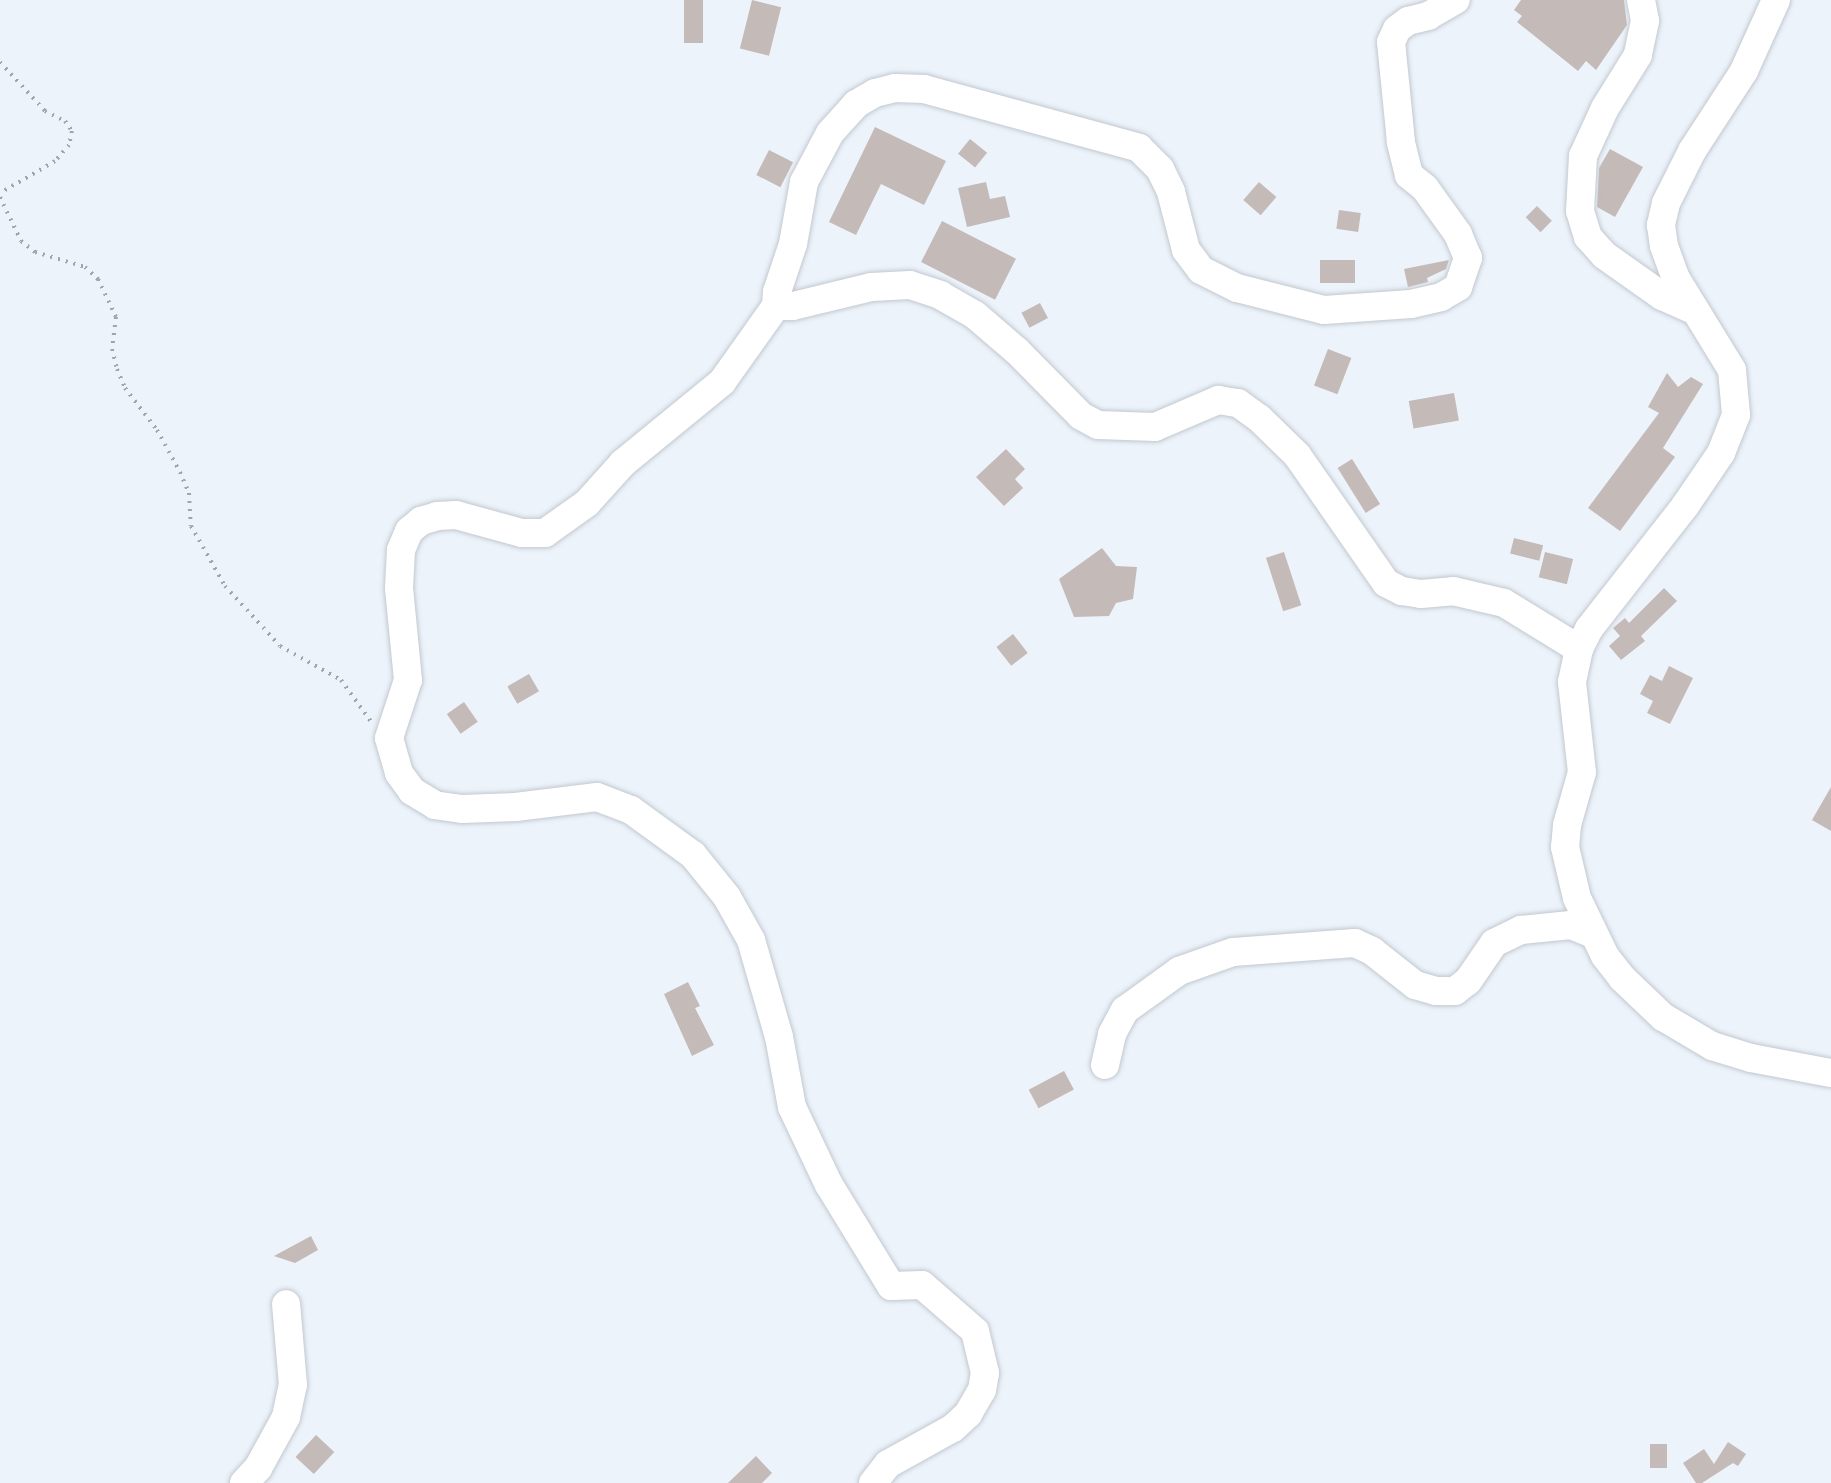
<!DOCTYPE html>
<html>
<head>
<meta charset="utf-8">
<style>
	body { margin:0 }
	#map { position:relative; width:1831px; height:1483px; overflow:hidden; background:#edf3fb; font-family:Georgia,serif }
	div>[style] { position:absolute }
	.building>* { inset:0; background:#c4bab7; transform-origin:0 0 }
	.path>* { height:4px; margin-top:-2px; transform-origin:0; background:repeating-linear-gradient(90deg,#a0a5aa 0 2px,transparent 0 8px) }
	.roads { filter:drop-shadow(0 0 2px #c2c8cf) drop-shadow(0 0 2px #c2c8cf) }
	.minor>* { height:28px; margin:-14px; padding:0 14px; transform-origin:14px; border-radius:14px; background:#fff }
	span { translate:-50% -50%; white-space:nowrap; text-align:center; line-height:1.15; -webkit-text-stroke:6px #fff; paint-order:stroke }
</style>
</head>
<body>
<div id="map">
	<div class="building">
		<i style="left:684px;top:0;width:19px;height:43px"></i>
		<i style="left:752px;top:0;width:30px;height:50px;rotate:14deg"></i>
		<i style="clip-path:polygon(1521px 0,1624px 0,1627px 25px,1596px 70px,1586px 61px,1578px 71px,1517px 22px,1522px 16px,1514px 10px)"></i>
		<i style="clip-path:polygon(875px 127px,946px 161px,924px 205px,881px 184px,856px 235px,829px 222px)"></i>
		<i style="left:970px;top:139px;width:22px;height:19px;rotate:39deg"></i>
		<i style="clip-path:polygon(1610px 149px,1643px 167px,1615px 217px,1597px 207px,1599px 168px)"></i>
		<i style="left:769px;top:150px;width:27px;height:28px;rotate:27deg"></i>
		<i style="clip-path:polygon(986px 182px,990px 199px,1005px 196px,1010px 217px,967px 227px,958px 188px)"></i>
		<i style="left:1259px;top:182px;width:23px;height:24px;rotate:41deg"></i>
		<i style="left:1537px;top:206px;width:21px;height:16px;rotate:45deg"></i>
		<i style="left:1339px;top:210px;width:22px;height:19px;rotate:8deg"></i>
		<i style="left:942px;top:221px;width:83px;height:46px;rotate:27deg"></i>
		<i style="left:1320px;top:260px;width:35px;height:23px"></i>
		<i style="clip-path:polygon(1449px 260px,1446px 269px,1427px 278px,1428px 282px,1408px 287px,1404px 269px)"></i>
		<i style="left:1040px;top:303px;width:17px;height:21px;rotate:62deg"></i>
		<i style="left:1328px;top:349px;width:25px;height:39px;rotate:21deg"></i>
		<i style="clip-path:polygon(1667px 373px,1678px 387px,1691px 377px,1703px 384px,1663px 448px,1675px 457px,1620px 531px,1588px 508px,1659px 413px,1648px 407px)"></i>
		<i style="left:1454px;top:393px;width:28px;height:46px;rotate:80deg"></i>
		<i style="clip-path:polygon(1006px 449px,1025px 469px,1015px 479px,1023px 488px,1004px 506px,976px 477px)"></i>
		<i style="left:1352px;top:459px;width:53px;height:17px;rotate:58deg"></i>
		<i style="left:1514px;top:538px;width:30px;height:16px;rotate:14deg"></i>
		<i style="clip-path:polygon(1102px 548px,1116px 566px,1137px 567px,1133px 599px,1116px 603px,1109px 616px,1074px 617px,1059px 579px)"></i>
		<i style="left:1284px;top:552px;width:56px;height:19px;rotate:72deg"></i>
		<i style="left:1545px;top:552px;width:29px;height:26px;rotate:14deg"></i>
		<i style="clip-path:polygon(1664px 588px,1677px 601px,1641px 636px,1645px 641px,1621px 660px,1609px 646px,1620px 636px,1613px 628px,1625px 618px,1629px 623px)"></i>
		<i style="left:1013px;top:634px;width:24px;height:21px;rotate:52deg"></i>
		<i style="clip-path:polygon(1669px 666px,1693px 678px,1670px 724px,1647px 713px,1653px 701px,1640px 694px,1650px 675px,1662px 681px)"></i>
		<i style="left:529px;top:674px;width:20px;height:25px;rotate:60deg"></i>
		<i style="left:464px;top:702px;width:24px;height:21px;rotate:55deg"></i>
		<i style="clip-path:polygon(1831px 787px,1831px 831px,1812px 820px)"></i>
		<i style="clip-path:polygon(688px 982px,700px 1006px,695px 1008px,714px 1045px,692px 1056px,664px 994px)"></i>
		<i style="left:1064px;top:1071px;width:21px;height:40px;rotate:62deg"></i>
		<i style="clip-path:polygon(311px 1236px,318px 1250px,295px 1263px,274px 1256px)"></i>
		<i style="left:316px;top:1435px;width:25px;height:30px;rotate:43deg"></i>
		<i style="clip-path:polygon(1728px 1442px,1746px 1454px,1738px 1466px,1733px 1463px,1702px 1483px,1696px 1483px,1683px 1463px,1704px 1449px,1714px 1464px)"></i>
		<i style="left:1650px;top:1444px;width:17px;height:24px"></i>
		<i style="clip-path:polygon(756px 1456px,772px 1473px,762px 1483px,728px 1483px)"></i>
	</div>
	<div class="path">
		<i style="left:0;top:62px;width:67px;rotate:47.4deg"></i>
		<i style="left:45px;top:111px;width:22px;rotate:27deg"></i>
		<i style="left:65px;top:121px;width:12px;rotate:55deg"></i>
		<i style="left:72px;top:131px;width:14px;rotate:102deg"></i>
		<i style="left:69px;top:145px;width:21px;rotate:131deg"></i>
		<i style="left:55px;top:161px;width:64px;rotate:149.8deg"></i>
		<i style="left:0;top:197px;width:49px;rotate:64.5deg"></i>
		<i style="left:21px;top:241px;width:18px;rotate:38deg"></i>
		<i style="left:35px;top:252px;width:52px;rotate:16.7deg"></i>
		<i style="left:85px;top:267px;width:18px;rotate:43deg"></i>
		<i style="left:98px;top:279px;width:42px;rotate:64.7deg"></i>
		<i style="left:116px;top:317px;width:32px;rotate:97deg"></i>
		<i style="left:112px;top:349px;width:21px;rotate:76deg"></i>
		<i style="left:117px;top:369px;width:21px;rotate:67deg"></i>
		<i style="left:125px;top:388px;width:53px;rotate:52.7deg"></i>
		<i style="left:157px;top:430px;width:48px;rotate:61.3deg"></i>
		<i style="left:180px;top:472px;width:23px;rotate:67deg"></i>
		<i style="left:189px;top:493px;width:33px;rotate:87deg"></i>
		<i style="left:191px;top:526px;width:69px;rotate:60.5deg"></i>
		<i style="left:225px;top:586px;width:81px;rotate:47.5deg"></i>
		<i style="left:280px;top:646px;width:70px;rotate:29.1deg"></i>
		<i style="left:341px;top:680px;width:53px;rotate:54.2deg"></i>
	</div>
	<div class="roads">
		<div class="minor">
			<i style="left:1641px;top:0;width:21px;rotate:79deg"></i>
			<i style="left:1645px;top:21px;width:35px;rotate:102deg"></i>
			<i style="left:1638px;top:55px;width:62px;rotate:121.9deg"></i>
			<i style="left:1605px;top:108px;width:53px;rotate:114.6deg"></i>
			<i style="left:1583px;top:156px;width:55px;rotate:93.1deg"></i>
			<i style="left:1580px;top:211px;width:27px;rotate:73deg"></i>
			<i style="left:1588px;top:237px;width:24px;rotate:48deg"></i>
			<i style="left:1604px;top:255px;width:71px;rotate:35.3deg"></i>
			<i style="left:1662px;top:296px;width:35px;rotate:24deg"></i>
			<i style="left:1776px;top:0;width:78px;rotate:114.3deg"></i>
			<i style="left:1744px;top:71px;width:95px;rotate:123deg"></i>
			<i style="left:1692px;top:151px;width:58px;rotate:116.6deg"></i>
			<i style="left:1666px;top:203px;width:23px;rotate:103deg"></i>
			<i style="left:1661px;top:225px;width:21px;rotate:82deg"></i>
			<i style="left:1664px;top:246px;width:33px;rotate:70deg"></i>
			<i style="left:1675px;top:277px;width:109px;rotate:58.5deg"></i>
			<i style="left:1732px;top:370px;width:45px;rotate:84.9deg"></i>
			<i style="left:1736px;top:415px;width:41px;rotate:111.5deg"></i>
			<i style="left:1721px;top:453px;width:64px;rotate:124.2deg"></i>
			<i style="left:1685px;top:506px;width:156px;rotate:128deg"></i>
			<i style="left:1589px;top:629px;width:22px;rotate:117deg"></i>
			<i style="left:1579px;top:649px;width:34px;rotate:102deg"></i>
			<i style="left:1572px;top:682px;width:91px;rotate:83.7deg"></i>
			<i style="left:1582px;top:772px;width:55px;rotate:105.8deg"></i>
			<i style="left:1567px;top:825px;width:22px;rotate:95deg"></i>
			<i style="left:1565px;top:847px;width:52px;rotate:76.8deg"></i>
			<i style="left:1577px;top:898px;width:64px;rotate:64.2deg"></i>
			<i style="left:1605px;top:956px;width:28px;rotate:52deg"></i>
			<i style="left:1622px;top:978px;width:57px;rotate:43.6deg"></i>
			<i style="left:1663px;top:1017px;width:57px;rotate:30.6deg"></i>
			<i style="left:1712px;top:1046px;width:41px;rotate:17.1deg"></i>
			<i style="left:1751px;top:1058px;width:81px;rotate:10.6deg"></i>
			<i style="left:776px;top:306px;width:17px"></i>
			<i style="left:793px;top:306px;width:80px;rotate:-13.7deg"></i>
			<i style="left:871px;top:287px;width:39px;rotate:-3deg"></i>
			<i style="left:910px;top:285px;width:32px;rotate:18deg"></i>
			<i style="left:940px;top:295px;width:40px;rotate:29.7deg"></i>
			<i style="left:975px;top:315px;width:55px;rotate:40.6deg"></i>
			<i style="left:1017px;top:351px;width:91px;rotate:45.4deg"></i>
			<i style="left:1081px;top:416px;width:19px;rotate:28deg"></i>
			<i style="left:1098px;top:425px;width:57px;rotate:2deg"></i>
			<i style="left:1155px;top:427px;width:69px;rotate:-23.2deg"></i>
			<i style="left:1218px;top:400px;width:20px;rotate:9deg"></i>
			<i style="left:1238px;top:403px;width:26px;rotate:36deg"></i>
			<i style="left:1259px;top:418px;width:53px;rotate:44.2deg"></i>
			<i style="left:1297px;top:455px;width:156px;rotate:55.2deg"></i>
			<i style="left:1386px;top:583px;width:18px;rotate:27deg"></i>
			<i style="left:1402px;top:591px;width:19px;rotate:9deg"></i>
			<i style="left:1421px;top:594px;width:32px;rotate:-5deg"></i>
			<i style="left:1453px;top:591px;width:52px;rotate:13.2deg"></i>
			<i style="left:1504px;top:603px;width:88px;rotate:31.5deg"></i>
			<i style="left:1105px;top:1065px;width:32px;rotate:-77deg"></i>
			<i style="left:1112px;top:1034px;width:27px;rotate:-62deg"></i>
			<i style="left:1125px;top:1010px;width:67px;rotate:-35.8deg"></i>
			<i style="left:1179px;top:971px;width:57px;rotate:-19.4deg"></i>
			<i style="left:1233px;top:952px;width:122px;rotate:-4.2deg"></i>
			<i style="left:1355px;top:943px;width:19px;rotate:25deg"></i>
			<i style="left:1372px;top:951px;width:55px;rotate:38.3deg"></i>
			<i style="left:1415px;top:985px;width:22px;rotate:16deg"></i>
			<i style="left:1436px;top:991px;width:19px"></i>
			<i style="left:1455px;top:991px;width:16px;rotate:-38deg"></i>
			<i style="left:1468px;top:981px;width:46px;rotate:-55.6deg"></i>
			<i style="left:1494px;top:943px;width:30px;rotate:-26deg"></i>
			<i style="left:1521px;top:930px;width:50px;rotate:-5.7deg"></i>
			<i style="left:1571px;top:925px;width:24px;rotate:22deg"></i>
			<i style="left:244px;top:1483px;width:21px;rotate:-47deg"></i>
			<i style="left:258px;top:1468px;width:58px;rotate:-61.2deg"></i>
			<i style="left:286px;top:1417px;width:33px;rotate:-78deg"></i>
			<i style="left:293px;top:1385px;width:81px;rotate:-94.9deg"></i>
			<i style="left:873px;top:1483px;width:24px;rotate:-52deg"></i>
			<i style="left:888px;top:1464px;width:74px;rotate:-29deg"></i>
			<i style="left:953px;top:1428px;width:21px;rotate:-43deg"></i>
			<i style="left:968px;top:1414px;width:28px;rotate:-60deg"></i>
			<i style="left:982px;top:1390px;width:17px;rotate:-80deg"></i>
			<i style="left:985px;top:1373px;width:43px;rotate:-103.4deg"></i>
			<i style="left:975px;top:1331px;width:70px;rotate:-139deg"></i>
			<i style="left:922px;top:1285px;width:31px;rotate:178deg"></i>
			<i style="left:891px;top:1286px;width:119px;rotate:-121.5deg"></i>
			<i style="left:829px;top:1185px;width:86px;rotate:-115.4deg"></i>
			<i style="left:792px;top:1107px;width:71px;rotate:-100.5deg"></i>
			<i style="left:779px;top:1037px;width:101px;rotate:-106.1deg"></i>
			<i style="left:751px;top:940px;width:49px;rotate:-119.2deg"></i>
			<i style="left:727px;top:897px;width:54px;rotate:-129deg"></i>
			<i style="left:693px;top:855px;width:77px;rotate:-144deg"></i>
			<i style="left:631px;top:810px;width:36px;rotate:-159deg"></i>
			<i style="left:597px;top:797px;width:82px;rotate:173deg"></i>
			<i style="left:516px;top:807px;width:54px;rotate:177.9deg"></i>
			<i style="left:462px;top:809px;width:27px;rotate:-172deg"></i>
			<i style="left:435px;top:805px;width:27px;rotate:-149deg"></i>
			<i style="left:412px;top:791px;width:22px;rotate:-126deg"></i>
			<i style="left:399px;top:773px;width:36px;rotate:-106deg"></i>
			<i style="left:389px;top:738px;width:61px;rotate:-71.9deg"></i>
			<i style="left:408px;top:680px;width:92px;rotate:-95.6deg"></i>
			<i style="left:399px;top:588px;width:38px;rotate:-87deg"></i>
			<i style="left:401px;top:550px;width:21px;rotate:-67deg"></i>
			<i style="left:409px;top:531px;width:16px;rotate:-40deg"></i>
			<i style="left:421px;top:521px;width:17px;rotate:-17deg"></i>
			<i style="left:437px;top:516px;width:19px;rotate:-3deg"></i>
			<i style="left:456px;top:515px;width:68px;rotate:15.3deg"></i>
			<i style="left:522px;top:533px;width:23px"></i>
			<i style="left:545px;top:533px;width:52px;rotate:-35.5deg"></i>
			<i style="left:587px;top:503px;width:54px;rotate:-48deg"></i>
			<i style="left:623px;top:463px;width:128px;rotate:-39.3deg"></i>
			<i style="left:722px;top:382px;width:93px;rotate:-54.6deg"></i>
			<i style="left:776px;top:306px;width:14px;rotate:-86deg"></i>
			<i style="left:777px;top:292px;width:51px;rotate:-71.6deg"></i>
			<i style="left:793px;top:244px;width:63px;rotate:-79.9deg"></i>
			<i style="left:804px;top:182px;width:55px;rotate:-62deg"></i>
			<i style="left:830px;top:133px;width:39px;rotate:-48deg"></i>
			<i style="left:856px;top:104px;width:22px;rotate:-30deg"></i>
			<i style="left:875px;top:93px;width:21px;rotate:-14deg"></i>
			<i style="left:895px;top:88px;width:29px;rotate:2deg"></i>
			<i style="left:924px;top:89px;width:223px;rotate:15.3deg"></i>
			<i style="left:1139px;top:148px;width:30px;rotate:45deg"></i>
			<i style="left:1160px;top:169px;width:25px;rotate:64deg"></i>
			<i style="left:1171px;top:192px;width:60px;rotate:75.5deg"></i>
			<i style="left:1186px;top:250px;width:25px;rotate:53deg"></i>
			<i style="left:1201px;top:270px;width:40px;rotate:26.6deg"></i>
			<i style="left:1237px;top:288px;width:90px;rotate:14.2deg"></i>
			<i style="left:1324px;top:310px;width:87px;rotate:-3.9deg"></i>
			<i style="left:1411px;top:304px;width:31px;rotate:-13deg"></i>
			<i style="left:1441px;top:297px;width:20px;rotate:-30deg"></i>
			<i style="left:1458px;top:287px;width:31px;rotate:-71deg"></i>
			<i style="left:1468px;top:258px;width:26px;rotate:-113deg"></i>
			<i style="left:1458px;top:234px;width:57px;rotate:-125.7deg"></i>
			<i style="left:1425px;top:188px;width:21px;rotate:-141deg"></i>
			<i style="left:1409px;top:175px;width:34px;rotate:-104deg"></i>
			<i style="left:1401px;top:142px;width:100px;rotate:-95.7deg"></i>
			<i style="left:1391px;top:42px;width:14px;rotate:-65deg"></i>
			<i style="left:1397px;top:29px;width:14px;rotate:-36deg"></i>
			<i style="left:1408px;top:21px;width:21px;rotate:-14deg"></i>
			<i style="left:1428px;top:16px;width:32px;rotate:-30deg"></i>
		</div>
	</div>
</div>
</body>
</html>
